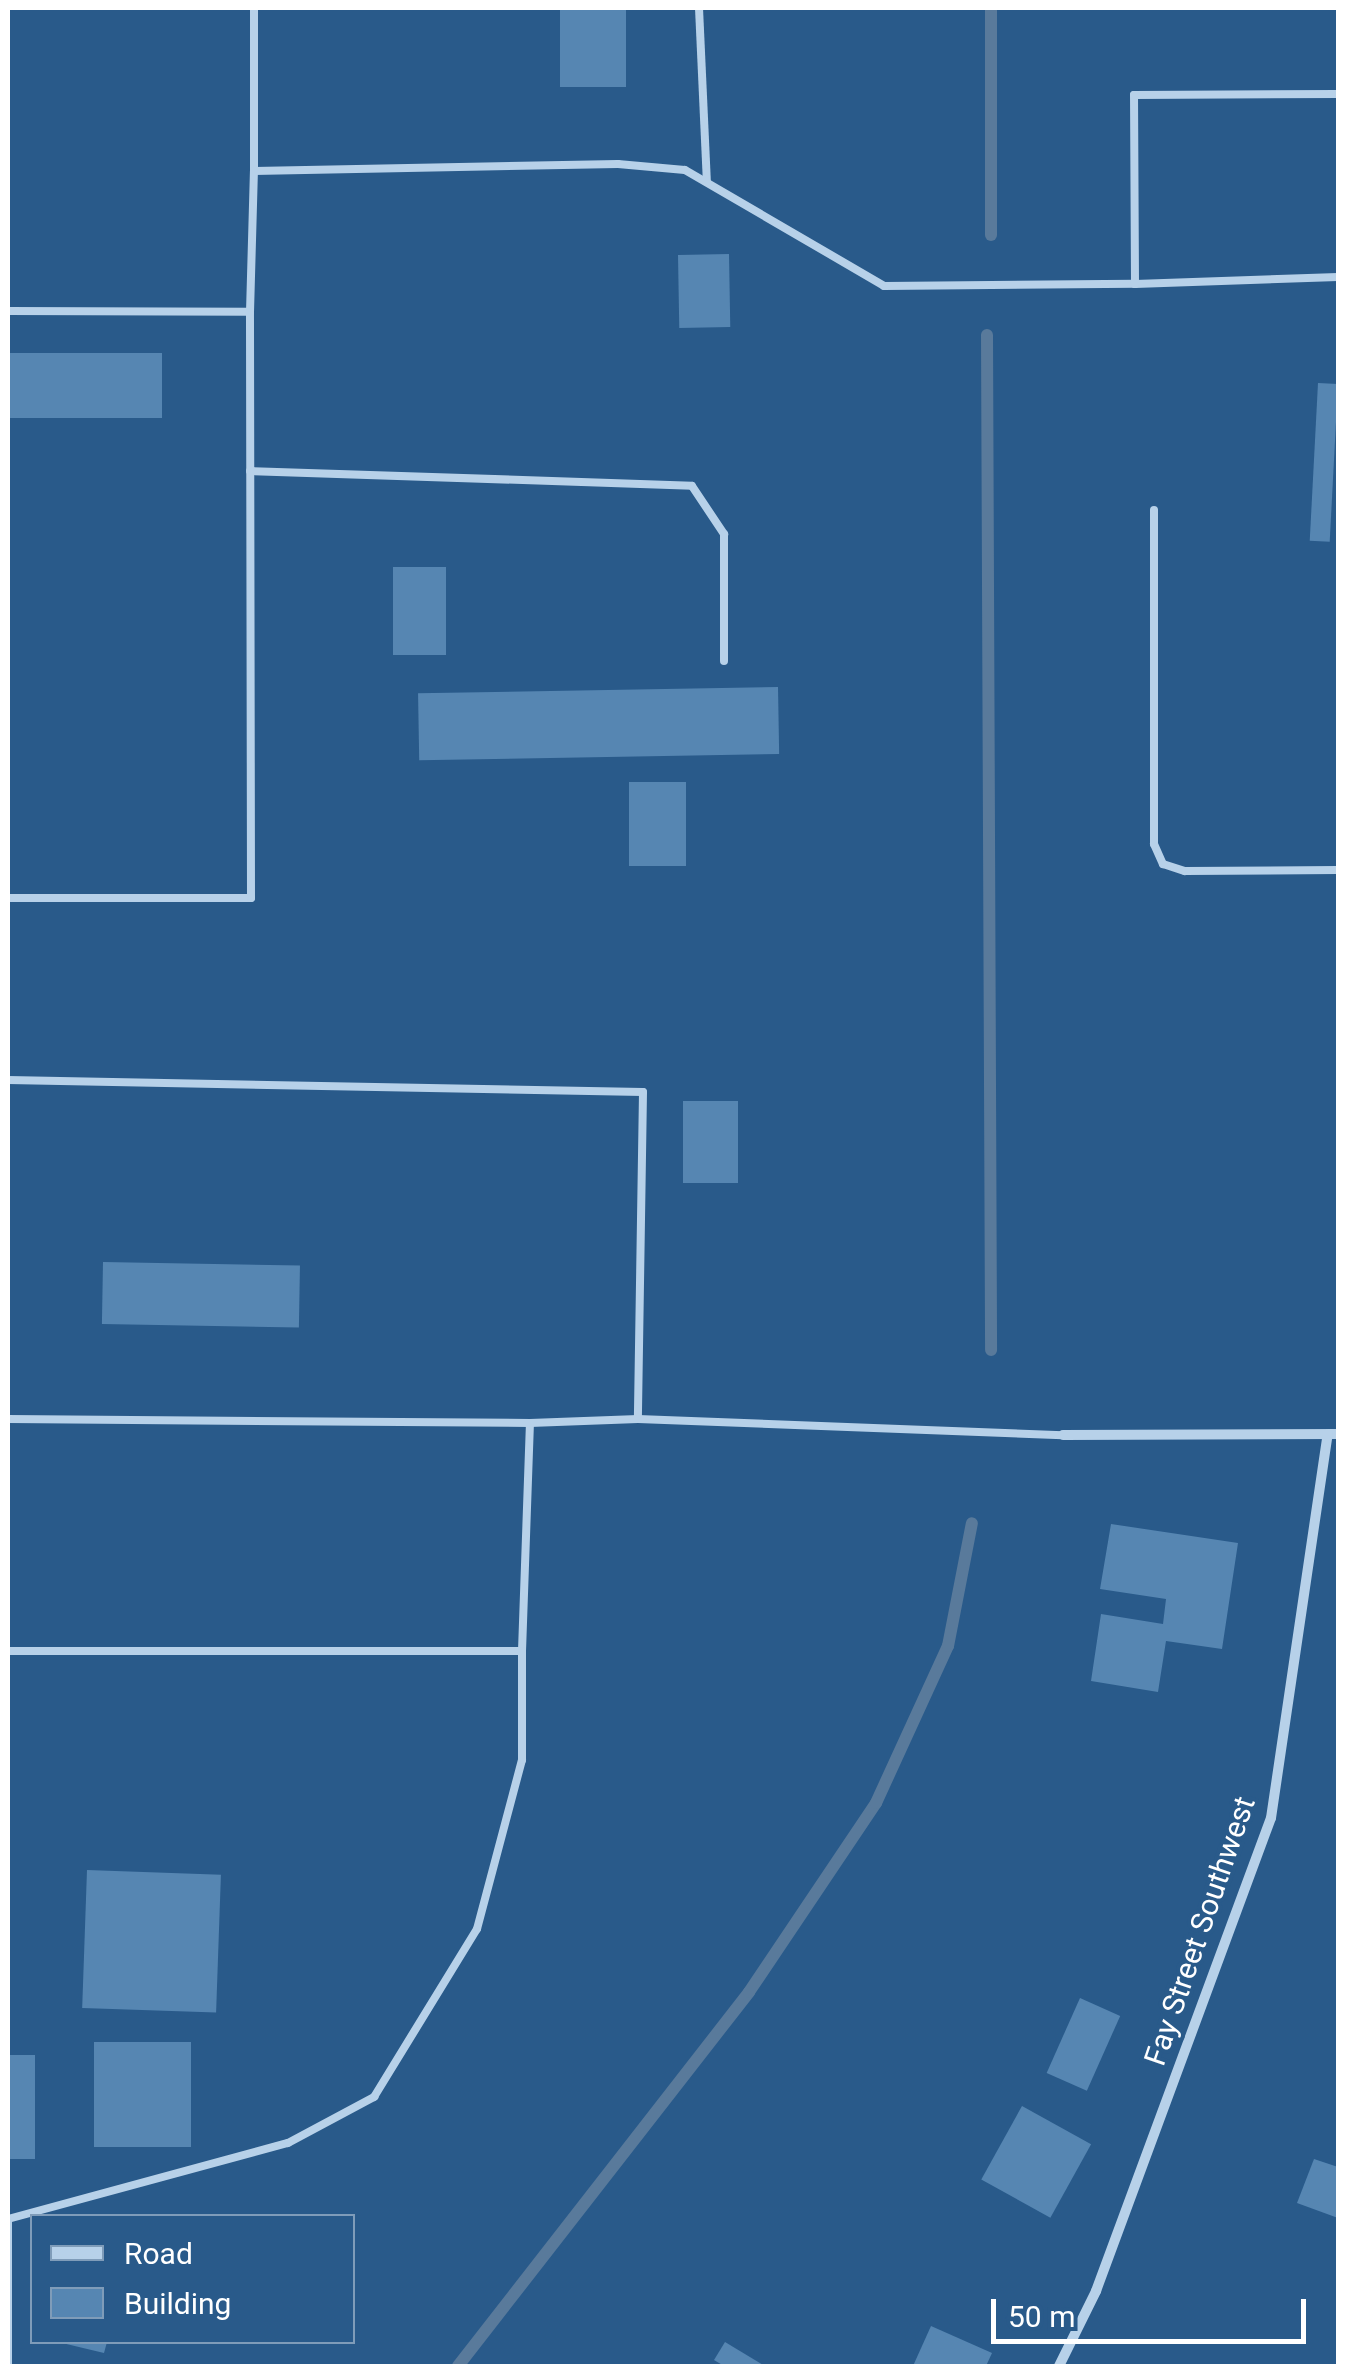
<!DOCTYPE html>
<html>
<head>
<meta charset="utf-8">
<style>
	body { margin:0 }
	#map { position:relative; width:1346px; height:2374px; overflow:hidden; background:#295a8a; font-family:Roboto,sans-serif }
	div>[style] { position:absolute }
	.stream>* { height:12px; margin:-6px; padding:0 6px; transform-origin:6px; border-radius:6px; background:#597a9b }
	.building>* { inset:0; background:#5686b2; transform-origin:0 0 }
	.lane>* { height:8px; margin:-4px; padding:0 4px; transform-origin:4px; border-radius:4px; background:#b7d1e9 }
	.street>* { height:10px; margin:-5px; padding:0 5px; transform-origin:5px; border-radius:5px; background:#b7d1e9 }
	span { translate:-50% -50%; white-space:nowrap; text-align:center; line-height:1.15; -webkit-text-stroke:8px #295a8a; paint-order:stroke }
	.street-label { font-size:30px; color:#fff }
	.frame { position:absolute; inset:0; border:10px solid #fff; pointer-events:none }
	.legend { position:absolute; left:30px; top:2214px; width:325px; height:130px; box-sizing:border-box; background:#295a8a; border:2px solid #7f9cb9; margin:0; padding:12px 18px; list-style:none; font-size:30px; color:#fff }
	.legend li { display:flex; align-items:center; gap:20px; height:50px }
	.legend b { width:50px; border:2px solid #7f9cb9 }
	.scale { position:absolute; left:991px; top:2299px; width:315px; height:45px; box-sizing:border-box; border:5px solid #fff; border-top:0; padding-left:12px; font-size:30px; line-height:35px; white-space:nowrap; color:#fff; -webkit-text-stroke:8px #295a8a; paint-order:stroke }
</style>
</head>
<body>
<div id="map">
	<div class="stream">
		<i style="left:991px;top:8px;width:227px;rotate:90deg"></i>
		<i style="left:987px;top:335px;width:1015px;rotate:89.77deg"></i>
		<i style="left:458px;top:2366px;width:474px;rotate:-52.1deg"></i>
		<i style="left:749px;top:1992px;width:228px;rotate:-56.1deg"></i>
		<i style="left:876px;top:1803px;width:173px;rotate:-65.4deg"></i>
		<i style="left:948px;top:1646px;width:125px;rotate:-79deg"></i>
	</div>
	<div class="building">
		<i style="left:560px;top:8px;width:66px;height:79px"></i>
		<i style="left:729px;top:254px;width:73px;height:51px;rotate:89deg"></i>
		<i style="left:8px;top:353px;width:154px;height:65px"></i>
		<i style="left:1318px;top:383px;width:20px;height:158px;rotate:3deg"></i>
		<i style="left:393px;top:567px;width:53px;height:88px"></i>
		<i style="left:778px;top:687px;width:67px;height:360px;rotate:89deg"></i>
		<i style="left:629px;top:782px;width:57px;height:84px"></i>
		<i style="left:683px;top:1101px;width:55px;height:82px"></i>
		<i style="left:103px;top:1262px;width:197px;height:62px;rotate:1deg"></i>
		<i style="clip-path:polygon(1111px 1524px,1238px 1543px,1222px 1649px,1166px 1641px,1158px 1692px,1091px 1681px,1101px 1614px,1163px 1624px,1166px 1599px,1100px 1589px)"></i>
		<i style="left:87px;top:1870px;width:134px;height:138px;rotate:2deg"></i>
		<i style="left:1080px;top:1998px;width:44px;height:82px;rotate:24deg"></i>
		<i style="left:94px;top:2042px;width:97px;height:105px"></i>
		<i style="left:8px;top:2055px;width:27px;height:104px"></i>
		<i style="left:1022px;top:2106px;width:79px;height:84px;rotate:29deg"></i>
		<i style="clip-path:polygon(1314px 2159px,1338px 2167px,1338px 2218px,1297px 2203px)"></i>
		<i style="clip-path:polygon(931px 2326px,992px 2353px,986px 2366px,913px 2366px)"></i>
		<i style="clip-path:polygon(58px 2342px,107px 2342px,104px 2353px)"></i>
		<i style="clip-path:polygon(725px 2342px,765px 2366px,724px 2366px,714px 2360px)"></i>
	</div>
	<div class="lane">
		<i style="left:254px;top:8px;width:163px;rotate:90deg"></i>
		<i style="left:699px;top:8px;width:174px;rotate:87.4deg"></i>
		<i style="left:1135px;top:284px;width:203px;rotate:-2deg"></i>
		<i style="left:8px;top:311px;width:242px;rotate:0.2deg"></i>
		<i style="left:250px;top:312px;width:141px;rotate:-88.4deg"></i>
		<i style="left:254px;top:171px;width:364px;rotate:-1.1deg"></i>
		<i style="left:618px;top:164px;width:67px;rotate:5.1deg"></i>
		<i style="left:685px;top:170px;width:230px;rotate:30.2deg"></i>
		<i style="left:884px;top:286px;width:251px;rotate:-0.5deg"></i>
		<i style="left:1135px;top:284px;width:189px;rotate:-90.3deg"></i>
		<i style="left:1134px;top:95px;width:204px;rotate:-0.3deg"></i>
		<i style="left:250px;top:471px;width:442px;rotate:1.9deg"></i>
		<i style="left:692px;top:486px;width:58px;rotate:56.3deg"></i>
		<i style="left:724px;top:534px;width:127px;rotate:90deg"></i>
		<i style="left:1154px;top:510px;width:334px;rotate:90deg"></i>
		<i style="left:1154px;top:844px;width:22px;rotate:66deg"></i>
		<i style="left:1163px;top:864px;width:23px;rotate:18deg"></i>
		<i style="left:1185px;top:871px;width:153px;rotate:-0.4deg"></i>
		<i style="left:8px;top:898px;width:243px"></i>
		<i style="left:251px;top:898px;width:586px;rotate:-90.1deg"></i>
		<i style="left:8px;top:1080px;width:635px;rotate:1.08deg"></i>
		<i style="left:643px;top:1092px;width:327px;rotate:90.9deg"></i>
		<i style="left:638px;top:1419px;width:425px;rotate:2.2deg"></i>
		<i style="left:8px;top:1419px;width:522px;rotate:0.44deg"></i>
		<i style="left:8px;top:1651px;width:514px"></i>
		<i style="left:522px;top:1651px;width:228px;rotate:-88deg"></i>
		<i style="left:530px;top:1423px;width:108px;rotate:-2.1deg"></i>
		<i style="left:8px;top:2366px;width:147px;rotate:-90deg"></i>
		<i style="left:8px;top:2219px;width:290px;rotate:-15.2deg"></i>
		<i style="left:288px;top:2143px;width:98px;rotate:-28.1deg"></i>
		<i style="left:374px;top:2097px;width:197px;rotate:-58.5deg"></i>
		<i style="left:477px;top:1929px;width:175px;rotate:-75.1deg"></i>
		<i style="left:522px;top:1760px;width:109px;rotate:-90deg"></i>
	</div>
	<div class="street">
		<i style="left:1063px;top:1435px;width:275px;rotate:-0.2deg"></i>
		<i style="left:1059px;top:2366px;width:84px;rotate:-63.7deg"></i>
		<i style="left:1096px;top:2291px;width:504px;rotate:-69.7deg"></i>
		<i style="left:1271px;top:1818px;width:388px;rotate:-81.6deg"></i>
	</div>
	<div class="street-label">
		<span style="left:1200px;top:1931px;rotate:-71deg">Fay Street Southwest</span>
	</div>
	<div class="frame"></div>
	<ul class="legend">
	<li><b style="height:12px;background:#b7d1e9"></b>Road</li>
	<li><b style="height:28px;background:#5686b2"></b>Building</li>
	</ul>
	<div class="scale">50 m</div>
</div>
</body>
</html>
